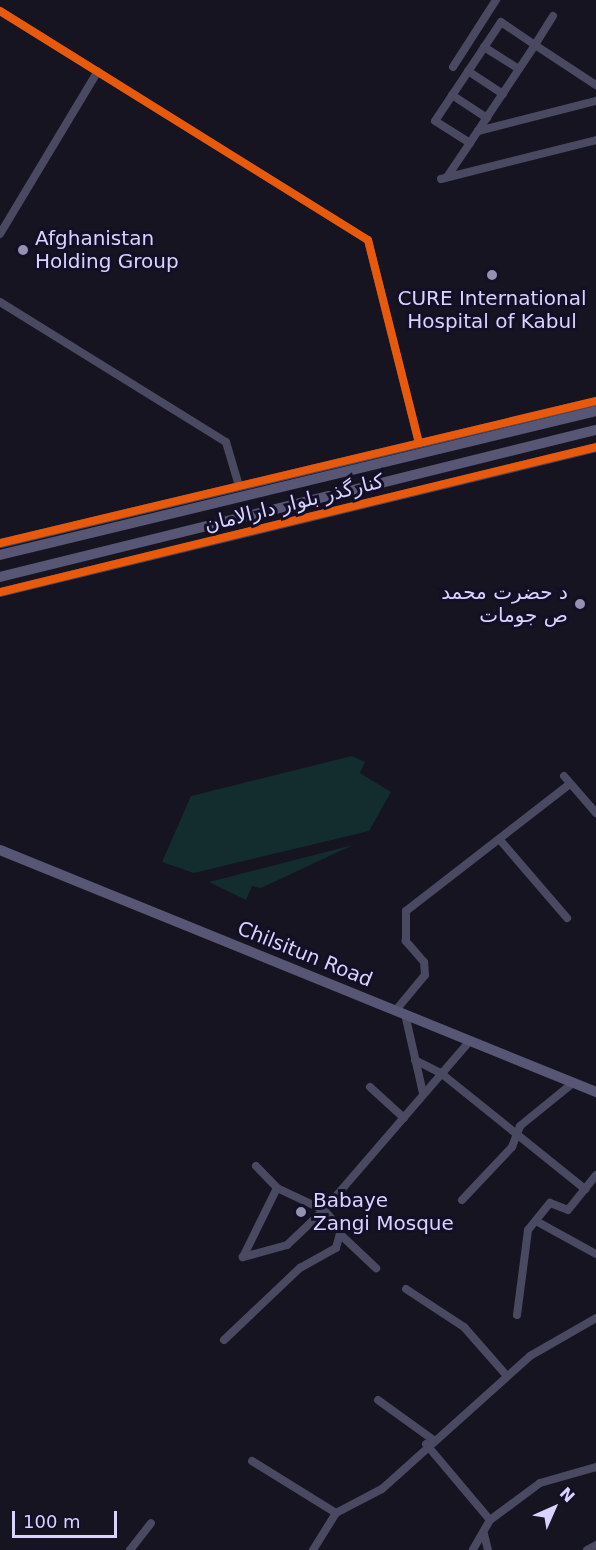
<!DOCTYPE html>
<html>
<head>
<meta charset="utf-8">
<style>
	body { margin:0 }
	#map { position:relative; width:596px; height:1550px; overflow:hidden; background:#161421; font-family:"DejaVu Sans",Vazirmatn,sans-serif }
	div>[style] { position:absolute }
	.green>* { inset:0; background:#132c2d }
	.minor>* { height:8px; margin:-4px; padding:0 4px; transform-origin:4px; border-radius:4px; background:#4a4962 }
	.tertiary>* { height:9px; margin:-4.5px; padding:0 4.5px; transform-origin:4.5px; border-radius:4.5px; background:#4a4962 }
	.secondary>* { height:10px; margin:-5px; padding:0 5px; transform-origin:5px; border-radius:5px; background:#575674 }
	.cycleway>* { height:8px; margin:-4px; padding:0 4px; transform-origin:4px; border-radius:4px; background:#e8590c }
	.dots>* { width:16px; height:16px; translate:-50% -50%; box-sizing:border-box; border:3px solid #130f26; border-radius:50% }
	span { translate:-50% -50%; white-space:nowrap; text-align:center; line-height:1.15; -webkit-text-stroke:6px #130f26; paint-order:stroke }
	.poi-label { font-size:20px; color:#d9d4ff }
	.left { translate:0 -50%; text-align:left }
	.right { translate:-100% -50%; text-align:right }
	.street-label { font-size:20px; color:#d9d4ff }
	.north { position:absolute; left:524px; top:1478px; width:60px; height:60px; -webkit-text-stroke:4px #130f26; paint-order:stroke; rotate:45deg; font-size:16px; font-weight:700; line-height:24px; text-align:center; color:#d9d4ff }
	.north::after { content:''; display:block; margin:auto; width:21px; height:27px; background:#d9d4ff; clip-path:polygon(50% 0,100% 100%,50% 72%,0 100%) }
	.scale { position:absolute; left:12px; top:1511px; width:105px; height:27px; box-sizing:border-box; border:3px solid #d9d4ff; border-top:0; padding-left:8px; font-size:18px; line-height:21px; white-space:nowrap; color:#d9d4ff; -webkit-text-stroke:4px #130f26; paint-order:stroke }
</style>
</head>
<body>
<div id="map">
	<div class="green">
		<i style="clip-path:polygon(352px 756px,365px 762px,360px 773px,391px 792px,369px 831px,194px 873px,162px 862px,191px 796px)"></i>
		<i style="clip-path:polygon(353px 845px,261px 888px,252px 886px,246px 900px,209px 882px)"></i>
	</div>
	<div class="minor">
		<i style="left:0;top:11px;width:433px;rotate:31.9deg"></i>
		<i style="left:368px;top:240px;width:209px;rotate:75.9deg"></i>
		<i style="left:553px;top:16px;width:34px;rotate:122deg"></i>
		<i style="left:535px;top:45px;width:118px;rotate:123.6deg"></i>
		<i style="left:470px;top:143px;width:41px;rotate:-147.8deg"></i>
		<i style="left:435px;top:121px;width:119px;rotate:-56.3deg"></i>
		<i style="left:501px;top:22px;width:41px;rotate:34.1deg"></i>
		<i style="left:535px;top:45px;width:73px;rotate:33.3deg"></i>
		<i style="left:484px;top:47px;width:41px;rotate:32.2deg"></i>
		<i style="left:453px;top:67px;width:80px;rotate:-57.3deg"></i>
		<i style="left:468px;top:71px;width:42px;rotate:33.3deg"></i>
		<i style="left:452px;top:95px;width:42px;rotate:33.3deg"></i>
		<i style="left:478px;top:131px;width:122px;rotate:-14.3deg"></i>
		<i style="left:447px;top:177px;width:41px;rotate:-55.9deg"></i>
		<i style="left:441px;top:179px;width:160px;rotate:-14.1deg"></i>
		<i style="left:0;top:234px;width:190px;rotate:-59deg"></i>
		<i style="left:0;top:302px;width:266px;rotate:31.8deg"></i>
		<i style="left:226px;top:442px;width:46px;rotate:73.5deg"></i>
		<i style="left:564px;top:776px;width:49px;rotate:49.1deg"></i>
		<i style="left:500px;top:840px;width:103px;rotate:49.3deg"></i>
		<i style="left:396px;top:1010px;width:45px;rotate:-50.4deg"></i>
		<i style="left:425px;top:975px;width:13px;rotate:-94deg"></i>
		<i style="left:424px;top:962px;width:28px;rotate:-131deg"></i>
		<i style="left:406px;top:941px;width:30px;rotate:-90deg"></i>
		<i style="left:406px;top:911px;width:204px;rotate:-37.8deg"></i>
		<i style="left:405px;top:1014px;width:81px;rotate:77.2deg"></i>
		<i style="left:415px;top:1060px;width:30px;rotate:27deg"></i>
		<i style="left:442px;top:1074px;width:184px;rotate:38.8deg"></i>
		<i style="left:370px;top:1087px;width:46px;rotate:42.4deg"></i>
		<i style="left:256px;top:1166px;width:30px;rotate:46deg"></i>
		<i style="left:277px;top:1188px;width:52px;rotate:25.1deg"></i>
		<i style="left:324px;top:1210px;width:223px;rotate:-49.2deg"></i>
		<i style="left:462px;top:1200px;width:73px;rotate:-46.7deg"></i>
		<i style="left:512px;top:1147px;width:22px;rotate:-69deg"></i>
		<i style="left:520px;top:1126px;width:68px;rotate:-39.1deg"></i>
		<i style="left:536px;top:1221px;width:68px;rotate:28.8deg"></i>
		<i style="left:342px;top:1236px;width:47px;rotate:43.3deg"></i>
		<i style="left:243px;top:1257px;width:77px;rotate:-63.8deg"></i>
		<i style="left:406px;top:1289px;width:69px;rotate:33.2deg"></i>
		<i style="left:464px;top:1327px;width:65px;rotate:48.7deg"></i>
		<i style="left:517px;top:1315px;width:86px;rotate:-82.6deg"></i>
		<i style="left:528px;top:1230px;width:35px;rotate:-51deg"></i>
		<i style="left:550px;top:1203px;width:19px;rotate:21deg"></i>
		<i style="left:568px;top:1210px;width:45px;rotate:-51.3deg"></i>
		<i style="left:224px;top:1340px;width:105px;rotate:-43.5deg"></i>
		<i style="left:300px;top:1268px;width:41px;rotate:-29.1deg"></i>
		<i style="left:336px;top:1248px;width:20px;rotate:-75deg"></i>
		<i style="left:341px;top:1229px;width:25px;rotate:-132deg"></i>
		<i style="left:324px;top:1210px;width:51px;rotate:136.6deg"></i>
		<i style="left:287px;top:1245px;width:46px;rotate:164.7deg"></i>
		<i style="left:378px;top:1400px;width:67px;rotate:35.8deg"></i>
		<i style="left:426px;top:1444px;width:99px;rotate:49.9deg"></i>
		<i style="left:490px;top:1520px;width:34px;rotate:120deg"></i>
		<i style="left:252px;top:1461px;width:99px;rotate:31.8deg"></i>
		<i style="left:490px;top:1520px;width:62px;rotate:-36.5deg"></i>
		<i style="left:540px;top:1483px;width:58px;rotate:-15.9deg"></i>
		<i style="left:484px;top:1534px;width:16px;rotate:76deg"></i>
		<i style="left:130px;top:1550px;width:34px;rotate:-52deg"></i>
		<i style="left:313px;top:1550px;width:44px;rotate:-58.1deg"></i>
		<i style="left:336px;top:1513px;width:52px;rotate:-27.6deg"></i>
		<i style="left:382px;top:1489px;width:199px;rotate:-41.9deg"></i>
		<i style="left:530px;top:1356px;width:76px;rotate:-29.9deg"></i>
		<i style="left:587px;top:1550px;width:10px;rotate:-29deg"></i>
	</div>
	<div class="tertiary">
		<i style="left:0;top:543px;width:613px;rotate:-13.4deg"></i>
		<i style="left:0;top:592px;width:613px;rotate:-13.67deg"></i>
	</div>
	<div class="secondary">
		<i style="left:0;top:555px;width:613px;rotate:-13.58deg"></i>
		<i style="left:0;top:577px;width:614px;rotate:-13.86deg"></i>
		<i style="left:0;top:850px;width:643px;rotate:22.1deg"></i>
	</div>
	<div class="cycleway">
		<i style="left:0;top:11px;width:433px;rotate:31.9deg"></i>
		<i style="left:368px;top:240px;width:209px;rotate:75.9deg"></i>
		<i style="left:0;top:543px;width:613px;rotate:-13.4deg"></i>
		<i style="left:0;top:592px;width:613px;rotate:-13.67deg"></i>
	</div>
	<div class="dots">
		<i style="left:23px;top:250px;background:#9591b1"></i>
		<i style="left:492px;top:275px;background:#9591b1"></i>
		<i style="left:580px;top:604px;background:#9591b1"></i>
		<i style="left:301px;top:1212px;background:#9591b1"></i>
	</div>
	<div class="poi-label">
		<span class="left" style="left:35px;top:250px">Afghanistan<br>Holding Group</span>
		<span style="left:492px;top:310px">CURE International<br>Hospital of Kabul</span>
		<span class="right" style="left:568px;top:604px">د حضرت محمد<br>ص جومات</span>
		<span class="left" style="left:313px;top:1212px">Babaye<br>Zangi Mosque</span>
	</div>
	<div class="street-label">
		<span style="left:294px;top:503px;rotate:-14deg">کنارگذر بلوار دارالامان</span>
		<span style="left:305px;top:954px;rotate:22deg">Chilsitun Road</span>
	</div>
	<div class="north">N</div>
	<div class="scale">100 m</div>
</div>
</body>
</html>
